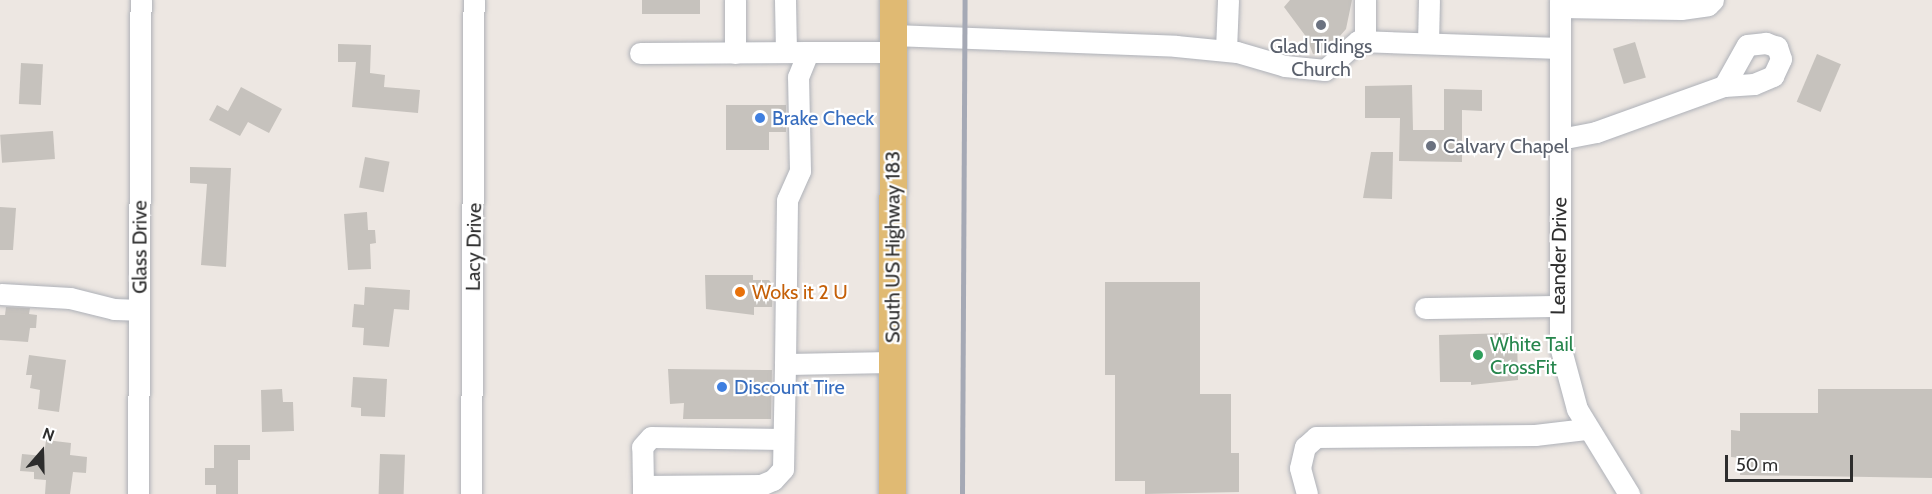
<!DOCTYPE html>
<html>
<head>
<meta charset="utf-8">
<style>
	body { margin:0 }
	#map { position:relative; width:1932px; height:494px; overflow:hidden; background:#ede7e2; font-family:Cabin,sans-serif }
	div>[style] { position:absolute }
	.building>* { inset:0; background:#c6c2bd; transform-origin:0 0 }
	.roads { filter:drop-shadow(0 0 2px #aeb1b8) drop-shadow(0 0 2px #aeb1b8) }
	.minor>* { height:21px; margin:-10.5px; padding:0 10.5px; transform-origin:10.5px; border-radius:10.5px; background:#fff }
	.major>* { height:27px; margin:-13.5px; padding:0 13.5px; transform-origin:13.5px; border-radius:13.5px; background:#e0ba73 }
	.rail>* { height:4.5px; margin:-2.25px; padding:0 2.25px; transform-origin:2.25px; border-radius:2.25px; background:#a5a9b5 }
	.dots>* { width:16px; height:16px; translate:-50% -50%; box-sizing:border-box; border:3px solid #fff; border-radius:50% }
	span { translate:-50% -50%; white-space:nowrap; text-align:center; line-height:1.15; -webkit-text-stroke:4.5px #fff; paint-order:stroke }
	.worship-label { font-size:20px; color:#5b616d }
	.left { translate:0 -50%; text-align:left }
	.shop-label { font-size:20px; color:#366cbe }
	.street-label { font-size:20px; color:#2d2d2d }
	.food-label { font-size:20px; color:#c56008 }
	.leisure-label { font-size:20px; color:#27864d }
	.north { position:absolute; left:12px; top:422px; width:60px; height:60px; -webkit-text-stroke:4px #fff; paint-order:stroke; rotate:20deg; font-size:16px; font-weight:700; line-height:24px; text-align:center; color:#2d2d2d }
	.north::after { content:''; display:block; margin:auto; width:21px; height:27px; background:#2d2d2d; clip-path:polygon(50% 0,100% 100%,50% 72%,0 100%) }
	.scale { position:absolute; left:1725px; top:455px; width:128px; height:27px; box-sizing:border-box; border:3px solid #2d2d2d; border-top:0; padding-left:8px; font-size:18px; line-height:21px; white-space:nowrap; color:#2d2d2d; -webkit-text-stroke:4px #fff; paint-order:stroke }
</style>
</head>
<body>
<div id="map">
	<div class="building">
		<i style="left:642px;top:0;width:58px;height:14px"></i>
		<i style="clip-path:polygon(1290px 0,1352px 0,1346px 29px,1326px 52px,1313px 54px,1307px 38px,1284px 7px)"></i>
		<i style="left:1635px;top:42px;width:37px;height:23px;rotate:73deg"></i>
		<i style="clip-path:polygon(338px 44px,371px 45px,370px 73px,385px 75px,384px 87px,420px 90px,418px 113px,352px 107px,356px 62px,338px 62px)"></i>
		<i style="left:1817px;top:54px;width:26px;height:52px;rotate:23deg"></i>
		<i style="left:21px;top:63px;width:22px;height:41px;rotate:3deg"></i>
		<i style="clip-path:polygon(1412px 85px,1413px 130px,1444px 130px,1444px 89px,1482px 90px,1482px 111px,1462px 110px,1462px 162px,1399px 161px,1400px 118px,1365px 118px,1365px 86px)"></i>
		<i style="clip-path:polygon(241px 87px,282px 109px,269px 133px,248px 122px,240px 136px,209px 120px,217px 105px,228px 111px)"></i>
		<i style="clip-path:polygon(726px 105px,786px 105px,786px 132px,769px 132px,769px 150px,726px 150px)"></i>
		<i style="left:53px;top:131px;width:28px;height:53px;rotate:86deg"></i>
		<i style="clip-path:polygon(1371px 152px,1393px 152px,1392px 199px,1363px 198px)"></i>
		<i style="left:365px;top:157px;width:25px;height:31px;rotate:11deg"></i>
		<i style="clip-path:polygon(190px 167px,231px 168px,226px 267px,201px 265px,207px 184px,190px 183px)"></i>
		<i style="clip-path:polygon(0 207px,16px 208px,13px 250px,0 250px)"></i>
		<i style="clip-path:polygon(367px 212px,368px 230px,375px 230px,376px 243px,370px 244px,371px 269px,348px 270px,344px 214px)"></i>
		<i style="clip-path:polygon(705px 275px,753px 275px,753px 280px,769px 280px,773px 285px,772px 307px,754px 307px,754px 315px,706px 309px)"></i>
		<i style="clip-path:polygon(1105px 282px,1200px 282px,1200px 394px,1231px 394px,1231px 453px,1239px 453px,1239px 492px,1145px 494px,1145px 481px,1115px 481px,1115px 375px,1105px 375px)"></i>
		<i style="clip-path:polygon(365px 287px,410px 290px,409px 310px,394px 309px,389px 347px,363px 345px,364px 328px,352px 327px,354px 304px,364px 305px)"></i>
		<i style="clip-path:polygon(6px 307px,30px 308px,29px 314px,37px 315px,36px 328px,30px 328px,28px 342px,0 340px,0 315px,5px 315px)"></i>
		<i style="clip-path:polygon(1510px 333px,1510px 337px,1517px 337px,1518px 380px,1471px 385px,1471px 382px,1440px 382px,1439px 335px)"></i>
		<i style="clip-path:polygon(29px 355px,66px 360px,59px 412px,38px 409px,40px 390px,30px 388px,32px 375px,26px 375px)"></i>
		<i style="clip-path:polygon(668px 369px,772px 370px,771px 419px,683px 419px,684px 403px,670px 404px)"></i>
		<i style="clip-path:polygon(353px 377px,387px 379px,385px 417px,361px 416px,361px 408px,351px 407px)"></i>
		<i style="clip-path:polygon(282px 389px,283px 402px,293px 402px,294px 431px,262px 432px,261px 390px)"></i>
		<i style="clip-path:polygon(1818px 389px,1932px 389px,1932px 478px,1740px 475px,1741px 458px,1731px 457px,1731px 430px,1740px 431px,1740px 413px,1818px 413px)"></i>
		<i style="clip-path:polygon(46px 440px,71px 443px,70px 455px,87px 457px,86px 473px,73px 472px,70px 494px,45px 494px,46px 480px,34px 479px,34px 472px,20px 471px,22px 454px,44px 456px)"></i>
		<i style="clip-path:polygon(214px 445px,250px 445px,250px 460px,238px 460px,238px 494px,216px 494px,216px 485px,205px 485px,205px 468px,214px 468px)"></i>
		<i style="left:380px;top:454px;width:25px;height:40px;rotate:2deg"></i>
	</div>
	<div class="roads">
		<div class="minor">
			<i style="left:785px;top:0;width:52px;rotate:88.9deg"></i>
			<i style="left:1365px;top:0;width:41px;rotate:90deg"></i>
			<i style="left:1560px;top:0;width:346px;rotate:90deg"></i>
			<i style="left:1560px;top:346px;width:65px;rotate:74.9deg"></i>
			<i style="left:1577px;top:409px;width:100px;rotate:58.5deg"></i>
			<i style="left:1560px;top:7px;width:121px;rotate:0.9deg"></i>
			<i style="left:1681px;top:9px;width:27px;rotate:-8deg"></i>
			<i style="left:1708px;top:5px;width:7px;rotate:-45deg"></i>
			<i style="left:893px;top:35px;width:283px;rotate:2.2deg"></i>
			<i style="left:1176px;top:46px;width:61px;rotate:5.6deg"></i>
			<i style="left:1237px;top:52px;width:50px;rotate:16.3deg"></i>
			<i style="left:1285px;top:66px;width:40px;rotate:5.7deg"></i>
			<i style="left:1325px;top:70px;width:44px;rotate:-41.3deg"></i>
			<i style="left:1358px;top:41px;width:202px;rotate:2deg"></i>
			<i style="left:1428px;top:43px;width:43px;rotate:-88.7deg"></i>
			<i style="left:1226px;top:50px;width:50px;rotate:-87.7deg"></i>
			<i style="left:640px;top:53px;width:168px;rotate:-0.3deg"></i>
			<i style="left:735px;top:53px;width:53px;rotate:-90deg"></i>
			<i style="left:1560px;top:139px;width:37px;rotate:-11deg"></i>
			<i style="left:1596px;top:132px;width:136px;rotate:-19.8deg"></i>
			<i style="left:1724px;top:86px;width:30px;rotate:-4deg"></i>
			<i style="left:1754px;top:84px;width:21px;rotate:-23deg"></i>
			<i style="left:1773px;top:76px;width:19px;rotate:-65deg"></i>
			<i style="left:1781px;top:59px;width:13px;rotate:-108deg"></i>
			<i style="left:1777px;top:47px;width:12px;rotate:-160deg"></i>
			<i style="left:1766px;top:43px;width:19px;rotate:174deg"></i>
			<i style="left:1747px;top:45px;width:47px;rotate:119.3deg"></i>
			<i style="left:1px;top:294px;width:69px;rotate:3.3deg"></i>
			<i style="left:70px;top:298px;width:45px;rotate:14deg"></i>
			<i style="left:114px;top:309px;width:25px;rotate:2deg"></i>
			<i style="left:1425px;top:308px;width:134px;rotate:-0.9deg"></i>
			<i style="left:785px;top:364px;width:164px;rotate:-89.3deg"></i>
			<i style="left:787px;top:200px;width:32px;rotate:-66deg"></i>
			<i style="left:800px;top:171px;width:94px;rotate:-91.2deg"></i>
			<i style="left:798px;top:77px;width:27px;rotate:-68deg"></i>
			<i style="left:808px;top:52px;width:85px"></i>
			<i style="left:643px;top:486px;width:39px;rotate:-91deg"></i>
			<i style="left:642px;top:447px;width:13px;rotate:-48deg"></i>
			<i style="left:651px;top:437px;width:132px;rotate:0.9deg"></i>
			<i style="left:138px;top:494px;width:494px;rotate:-89.7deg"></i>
			<i style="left:471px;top:494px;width:494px;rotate:-89.7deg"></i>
			<i style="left:643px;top:494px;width:8px;rotate:-90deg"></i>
			<i style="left:643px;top:486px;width:118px;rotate:-0.5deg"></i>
			<i style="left:761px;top:485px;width:13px;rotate:-23deg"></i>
			<i style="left:773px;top:480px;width:15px;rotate:-48deg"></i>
			<i style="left:783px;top:469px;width:105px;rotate:-88.9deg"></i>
			<i style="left:785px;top:364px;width:108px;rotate:-1.1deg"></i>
			<i style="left:1307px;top:494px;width:27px;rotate:-105deg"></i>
			<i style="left:1300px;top:468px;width:22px;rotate:-77deg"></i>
			<i style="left:1305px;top:447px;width:15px;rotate:-42deg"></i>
			<i style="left:1316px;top:437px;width:219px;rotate:-0.5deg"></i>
			<i style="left:1535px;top:435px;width:51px;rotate:-6.7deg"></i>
		</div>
		<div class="major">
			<i style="left:892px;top:494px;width:494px;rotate:-89.9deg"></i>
		</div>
	</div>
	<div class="rail">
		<i style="left:962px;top:494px;width:494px;rotate:-89.7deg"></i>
	</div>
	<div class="dots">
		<i style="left:1321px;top:25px;background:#6b7280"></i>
		<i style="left:760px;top:118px;background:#3f7fe0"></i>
		<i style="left:1431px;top:146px;background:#6b7280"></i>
		<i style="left:740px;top:292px;background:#e8710a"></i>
		<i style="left:1478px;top:355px;background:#2e9e5b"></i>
		<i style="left:722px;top:387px;background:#3f7fe0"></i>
	</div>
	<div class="worship-label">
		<span style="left:1321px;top:58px">Glad Tidings<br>Church</span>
		<span class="left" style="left:1443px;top:146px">Calvary Chapel</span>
	</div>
	<div class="shop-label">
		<span class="left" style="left:772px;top:118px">Brake Check</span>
		<span class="left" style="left:734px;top:387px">Discount Tire</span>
	</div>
	<div class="street-label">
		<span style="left:140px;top:247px;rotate:-90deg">Glass Drive</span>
		<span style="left:474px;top:247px;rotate:-89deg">Lacy Drive</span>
		<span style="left:893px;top:247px;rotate:-90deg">South US Highway 183</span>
		<span style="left:1559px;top:256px;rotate:-89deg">Leander Drive</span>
	</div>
	<div class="food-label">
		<span class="left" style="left:752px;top:292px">Woks it 2 U</span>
	</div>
	<div class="leisure-label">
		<span class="left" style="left:1490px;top:356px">White Tail<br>CrossFit</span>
	</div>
	<div class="north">N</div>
	<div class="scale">50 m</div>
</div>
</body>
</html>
